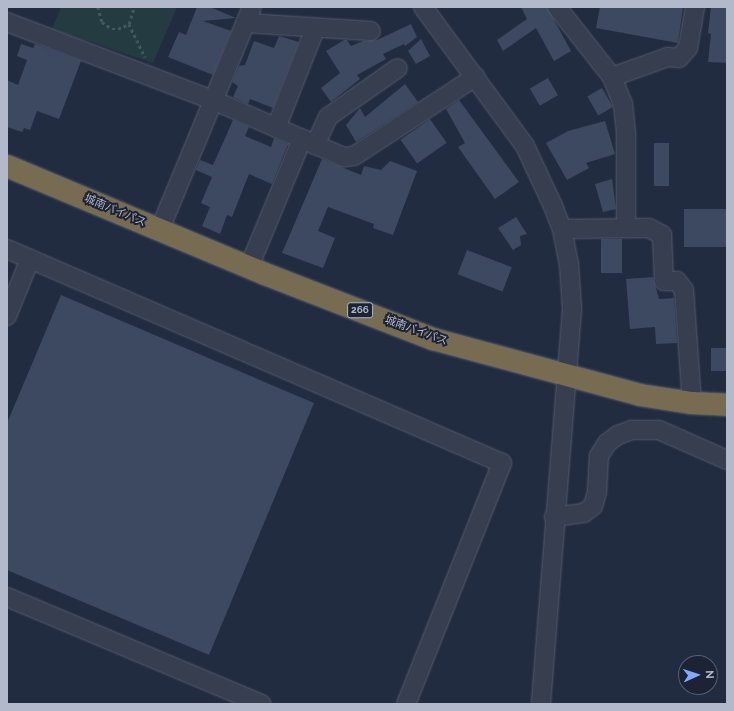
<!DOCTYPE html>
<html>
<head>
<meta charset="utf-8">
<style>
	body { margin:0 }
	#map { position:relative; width:734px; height:711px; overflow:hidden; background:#222c40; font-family:Raleway,"Noto Sans JP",sans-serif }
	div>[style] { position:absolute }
	.green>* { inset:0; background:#243b41 }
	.building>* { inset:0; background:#3d4861; transform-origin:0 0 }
	.path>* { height:2.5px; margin-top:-1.25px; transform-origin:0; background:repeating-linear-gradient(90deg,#42585e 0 3px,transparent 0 6px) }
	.roads { filter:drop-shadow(0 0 1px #545c6e) drop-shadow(0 0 1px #545c6e) }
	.minor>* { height:18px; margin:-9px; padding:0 9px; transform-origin:9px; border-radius:9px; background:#363e50 }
	.highway>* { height:22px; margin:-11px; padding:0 11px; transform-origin:11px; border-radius:11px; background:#776c52 }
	span { translate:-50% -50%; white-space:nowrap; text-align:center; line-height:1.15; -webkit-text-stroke:4px #1b2335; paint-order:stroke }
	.shield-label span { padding:1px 3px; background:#1b2335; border:1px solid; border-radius:3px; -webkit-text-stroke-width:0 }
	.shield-label { font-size:10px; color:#b2b9cb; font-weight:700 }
	.street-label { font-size:11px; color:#b2b9cb }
	.frame { position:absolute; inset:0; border:8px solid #b2b9cb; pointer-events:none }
	.north { position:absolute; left:678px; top:655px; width:40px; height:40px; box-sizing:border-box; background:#1b2335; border:1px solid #575f71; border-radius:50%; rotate:87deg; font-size:11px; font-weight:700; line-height:16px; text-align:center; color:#b2b9cb }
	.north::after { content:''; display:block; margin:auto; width:14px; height:18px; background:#83a8ff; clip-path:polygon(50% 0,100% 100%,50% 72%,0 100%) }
</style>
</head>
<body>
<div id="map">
	<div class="green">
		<i style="clip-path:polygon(61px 7px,177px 7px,153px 63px,52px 29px)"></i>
	</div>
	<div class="building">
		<i style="clip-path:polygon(197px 7px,210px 7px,236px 18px,203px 21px,231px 31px,213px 75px,168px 57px,179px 32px,186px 35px)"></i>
		<i style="clip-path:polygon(521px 7px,547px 7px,571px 51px,554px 61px,536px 28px,503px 51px,497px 40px,527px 19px)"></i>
		<i style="clip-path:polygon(600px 7px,683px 7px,678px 43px,596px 28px)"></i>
		<i style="clip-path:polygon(711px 7px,727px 7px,727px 63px,708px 62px,711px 34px,708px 33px)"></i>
		<i style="clip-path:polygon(411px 24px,417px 37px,405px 46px,404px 44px,383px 54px,386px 59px,357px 75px,360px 79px,331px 102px,321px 88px,340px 73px,326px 51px,344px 40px,347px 40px,351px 46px,363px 41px,377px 40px)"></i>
		<i style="clip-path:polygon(279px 36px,299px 42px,273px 108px,250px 99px,248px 104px,233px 97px,238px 86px,232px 82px,239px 66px,245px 65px,254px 41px,274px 48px)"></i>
		<i style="clip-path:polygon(421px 39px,430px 56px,416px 64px,408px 51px)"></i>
		<i style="clip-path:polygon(21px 44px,33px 48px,35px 44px,81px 61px,59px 119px,37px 111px,30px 130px,24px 128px,22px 132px,7px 127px,7px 80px,18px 85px,27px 60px,17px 56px)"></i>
		<i style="left:548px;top:78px;width:20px;height:21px;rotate:60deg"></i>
		<i style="clip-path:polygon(405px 84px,418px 102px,356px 142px,346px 125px,360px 108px,365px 117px)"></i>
		<i style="left:602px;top:88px;width:22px;height:17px;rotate:60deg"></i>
		<i style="clip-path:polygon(459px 100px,519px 182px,495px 199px,458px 147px,465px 143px,446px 109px)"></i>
		<i style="left:430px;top:119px;width:29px;height:36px;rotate:55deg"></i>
		<i style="clip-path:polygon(233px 120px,249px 127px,245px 136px,271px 147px,274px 138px,288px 144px,272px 184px,249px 174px,232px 217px,227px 215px,220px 234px,202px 226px,210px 207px,201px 203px,212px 177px,196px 170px,200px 160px,213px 165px)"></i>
		<i style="clip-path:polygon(605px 121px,615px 154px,586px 163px,589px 168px,567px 180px,546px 143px,568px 131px)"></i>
		<i style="left:654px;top:143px;width:15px;height:43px"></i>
		<i style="clip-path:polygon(322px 159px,361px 175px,364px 166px,381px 170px,390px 161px,417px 171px,393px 235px,373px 228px,374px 224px,328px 207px,318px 231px,335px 238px,323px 268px,282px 253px)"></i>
		<i style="clip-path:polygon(612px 179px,616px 209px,603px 212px,595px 184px)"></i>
		<i style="left:727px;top:209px;width:38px;height:43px;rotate:90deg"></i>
		<i style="clip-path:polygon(516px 217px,527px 234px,520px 236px,521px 245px,513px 250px,498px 228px)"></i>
		<i style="left:601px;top:239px;width:21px;height:34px"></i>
		<i style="left:467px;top:250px;width:48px;height:26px;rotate:21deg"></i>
		<i style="clip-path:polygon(653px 277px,659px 299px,674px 298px,677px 343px,656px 344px,655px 327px,630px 329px,626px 279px)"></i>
		<i style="clip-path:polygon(61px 295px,314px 403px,209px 655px,7px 570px,7px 423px)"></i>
		<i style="left:727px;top:348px;width:23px;height:16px;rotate:90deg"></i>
	</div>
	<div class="path">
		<i style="left:98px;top:7px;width:16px;rotate:75deg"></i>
		<i style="left:102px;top:22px;width:12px;rotate:35deg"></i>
		<i style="left:112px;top:29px;width:6px"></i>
		<i style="left:118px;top:29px;width:12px;rotate:-24deg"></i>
		<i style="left:129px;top:24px;width:18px;rotate:-74deg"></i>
		<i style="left:129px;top:24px;width:37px;rotate:64deg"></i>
	</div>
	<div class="roads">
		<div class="minor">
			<i style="left:423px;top:7px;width:172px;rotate:53.7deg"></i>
			<i style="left:525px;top:146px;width:66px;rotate:65deg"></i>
			<i style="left:553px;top:206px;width:25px;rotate:69deg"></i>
			<i style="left:562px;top:229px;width:36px;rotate:79deg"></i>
			<i style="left:569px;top:264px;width:45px;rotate:86.2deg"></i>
			<i style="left:572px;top:309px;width:396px;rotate:94.5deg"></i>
			<i style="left:557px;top:7px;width:89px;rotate:51.8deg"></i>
			<i style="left:612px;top:77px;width:29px;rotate:68deg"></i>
			<i style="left:623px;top:104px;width:30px;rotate:84deg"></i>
			<i style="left:626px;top:134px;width:94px;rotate:90deg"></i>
			<i style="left:7px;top:22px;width:222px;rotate:20.8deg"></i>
			<i style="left:215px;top:101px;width:141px;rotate:23.5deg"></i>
			<i style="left:344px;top:157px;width:10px;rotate:-6deg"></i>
			<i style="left:354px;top:156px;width:145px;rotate:-33.1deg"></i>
			<i style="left:246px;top:23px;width:125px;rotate:3.7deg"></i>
			<i style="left:612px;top:77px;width:59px;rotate:-19.7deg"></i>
			<i style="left:668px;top:57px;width:11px;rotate:5deg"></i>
			<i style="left:679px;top:58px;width:13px;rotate:-48deg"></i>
			<i style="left:688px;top:48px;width:42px;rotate:-80.3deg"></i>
			<i style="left:276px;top:128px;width:106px;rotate:-68.5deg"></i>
			<i style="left:315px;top:145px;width:31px;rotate:-65deg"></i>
			<i style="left:328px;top:117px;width:85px;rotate:-35deg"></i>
			<i style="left:160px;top:229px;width:240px;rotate:-67.5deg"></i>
			<i style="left:562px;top:229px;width:87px;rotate:-0.7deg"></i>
			<i style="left:649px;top:228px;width:15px;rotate:28deg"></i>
			<i style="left:662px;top:235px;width:46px;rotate:87.5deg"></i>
			<i style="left:664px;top:281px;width:13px"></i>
			<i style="left:677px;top:281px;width:11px;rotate:52deg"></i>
			<i style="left:684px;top:290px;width:113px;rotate:86deg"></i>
			<i style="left:7px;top:249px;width:539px;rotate:23.38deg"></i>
			<i style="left:502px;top:463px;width:259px;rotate:111.7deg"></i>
			<i style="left:249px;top:267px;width:139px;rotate:-67.5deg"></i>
			<i style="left:7px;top:316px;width:61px;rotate:-68deg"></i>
			<i style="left:554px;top:517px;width:30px;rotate:-8deg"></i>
			<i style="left:584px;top:513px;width:11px;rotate:-38deg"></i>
			<i style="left:593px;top:506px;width:15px;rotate:-74deg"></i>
			<i style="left:597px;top:492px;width:36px;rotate:-87deg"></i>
			<i style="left:599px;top:456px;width:15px;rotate:-58deg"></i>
			<i style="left:607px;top:443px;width:14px;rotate:-36deg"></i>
			<i style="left:618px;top:435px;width:15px;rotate:-20deg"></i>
			<i style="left:632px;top:430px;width:27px"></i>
			<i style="left:659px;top:430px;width:74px;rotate:23.8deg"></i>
			<i style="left:7px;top:597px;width:276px;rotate:22.8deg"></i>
		</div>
		<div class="highway">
			<i style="left:7px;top:166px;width:280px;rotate:22.7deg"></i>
			<i style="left:265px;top:274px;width:180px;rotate:21.2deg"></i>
			<i style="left:433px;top:339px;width:214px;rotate:15.1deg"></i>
			<i style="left:640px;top:395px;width:53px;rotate:8.7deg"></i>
			<i style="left:692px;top:403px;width:35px;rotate:3deg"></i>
		</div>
	</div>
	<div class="shield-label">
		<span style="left:360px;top:310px">266</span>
	</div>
	<div class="street-label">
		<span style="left:115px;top:211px;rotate:23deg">城南バイパス</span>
		<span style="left:416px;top:331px;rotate:20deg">城南バイパス</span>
	</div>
	<div class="frame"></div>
	<div class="north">N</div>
</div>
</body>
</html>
